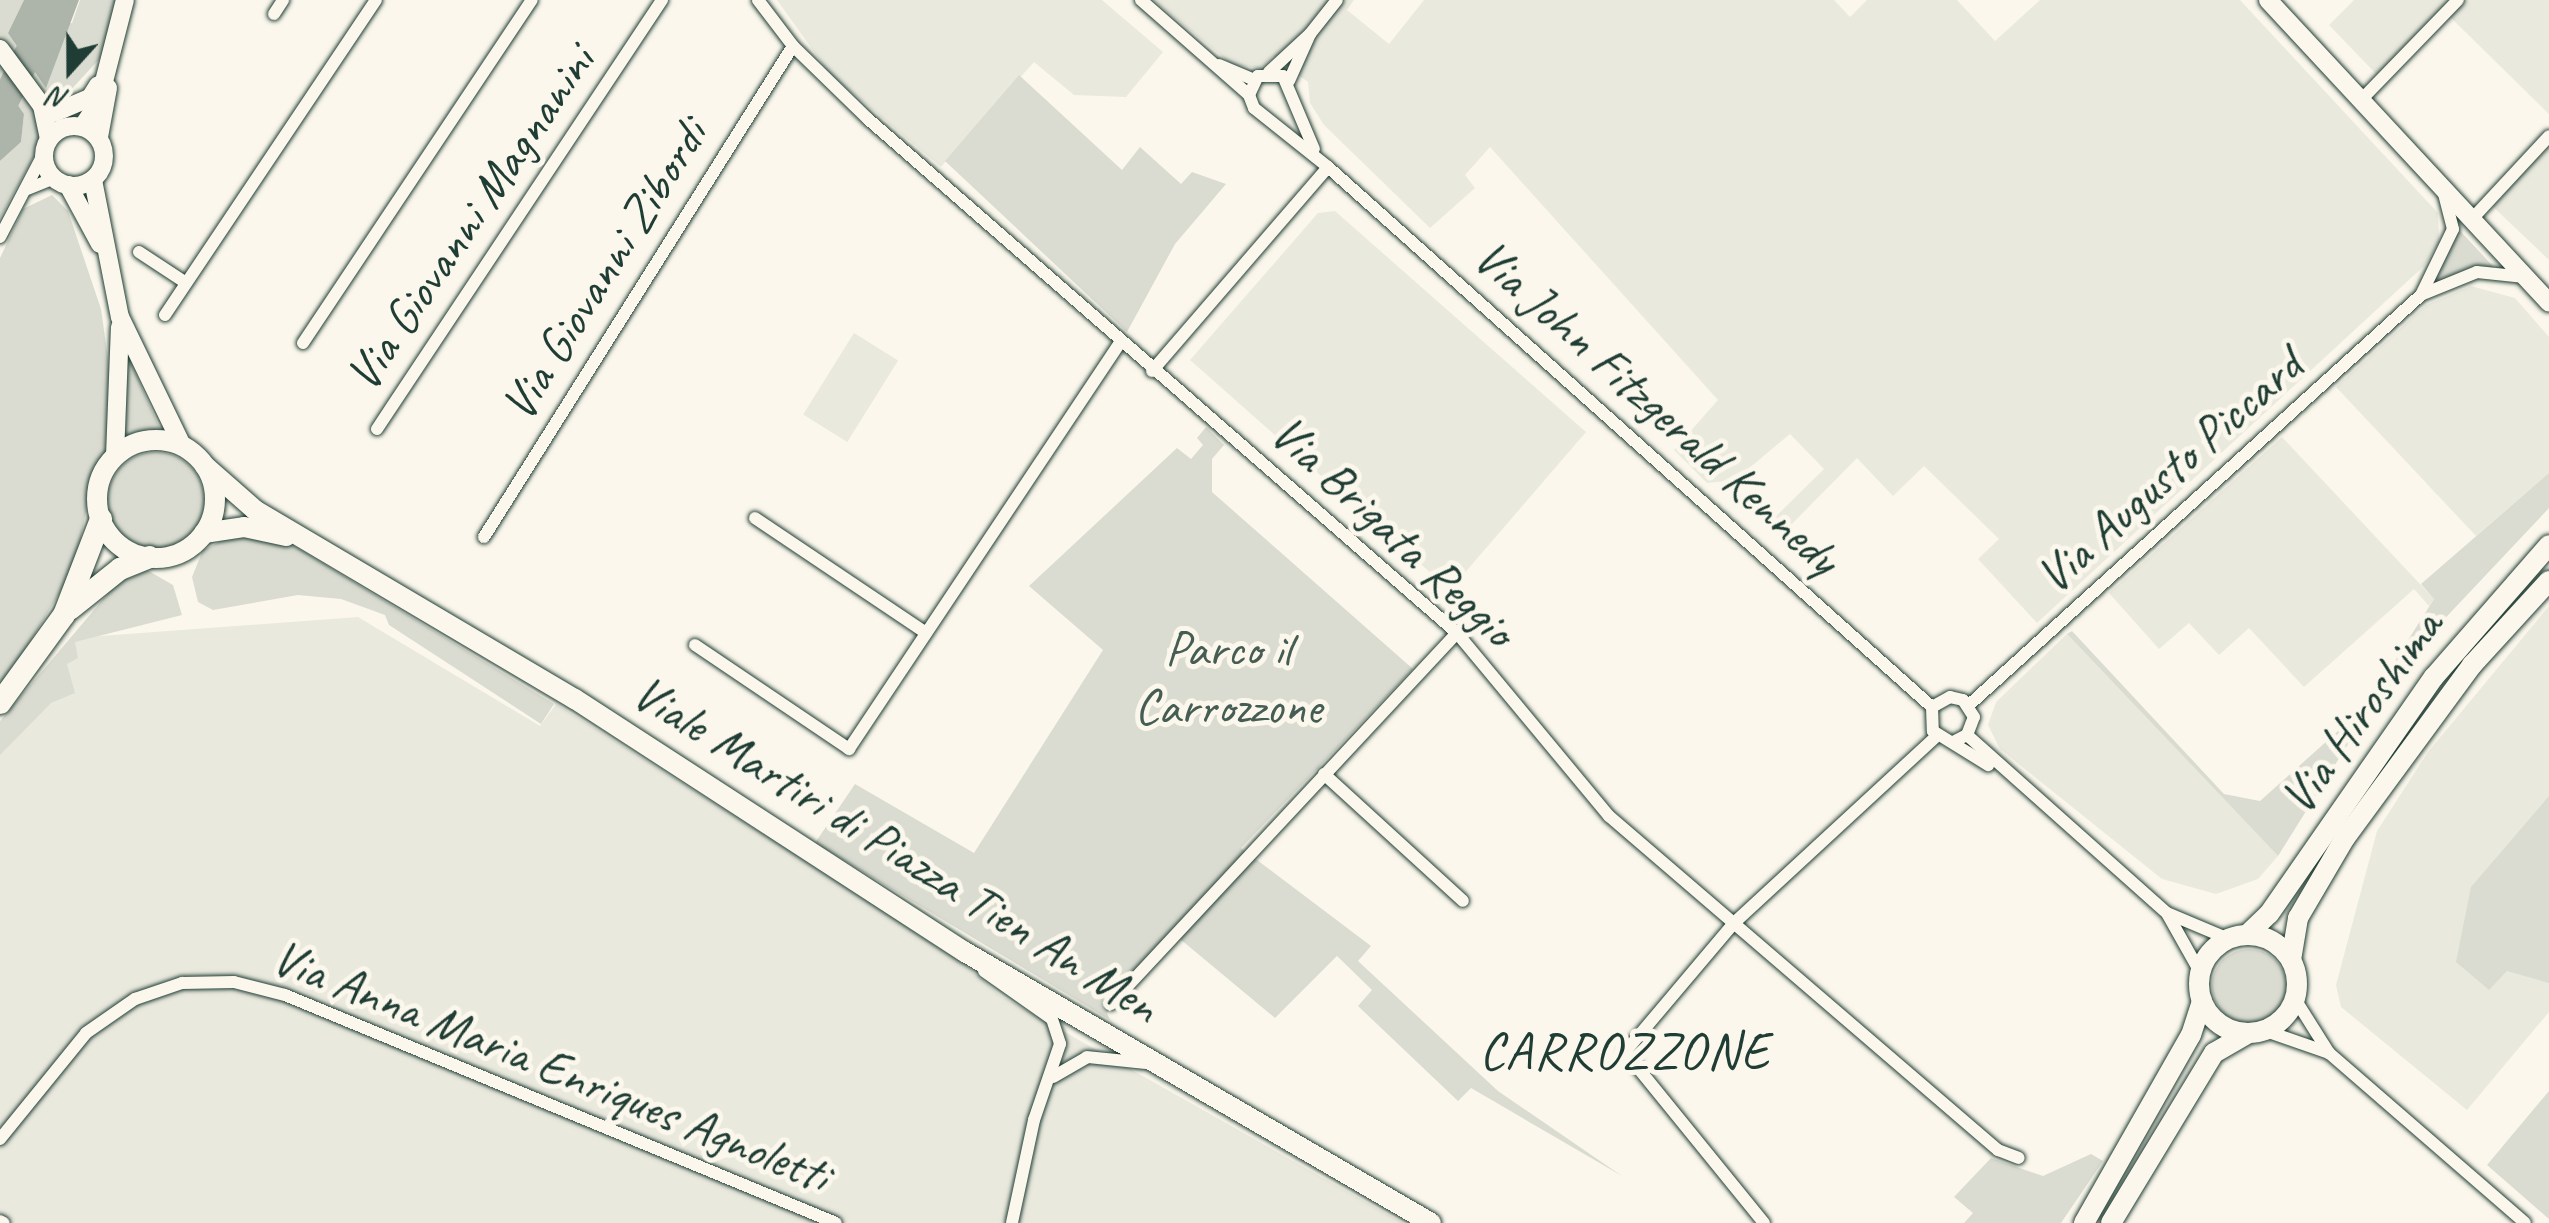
<!DOCTYPE html>
<html>
<head>
<meta charset="utf-8">
<style>
	body { margin:0 }
	#map { position:relative; width:2549px; height:1223px; overflow:hidden; background:#fbf7ec; font-family:Caveat,sans-serif }
	div>[style] { position:absolute }
	.built>* { inset:0; background:#eae9de; transform-origin:0 0 }
	.green>* { inset:0; background:#dbdcd1 }
	.round { border-radius:50% }
	.water>* { inset:0; background:#adb4aa }
	.river>* { height:28px; margin:-14px; padding:0 14px; transform-origin:14px; border-radius:14px; background:#adb4aa }
	.roads { filter:drop-shadow(0 0 2px #1f3d34) drop-shadow(0 0 2px #1f3d34) }
	.street>* { height:12px; margin:-6px; padding:0 6px; transform-origin:6px; border-radius:6px; background:#fbf7ec }
	.secondary>* { height:18px; margin:-9px; padding:0 9px; transform-origin:9px; border-radius:9px; background:#fbf7ec }
	.secondary>.ring { margin:-9px; padding:0; box-sizing:content-box; background:none; border:18px solid #fbf7ec; border-radius:50% }
	.primary>* { height:20px; margin:-10px; padding:0 10px; transform-origin:10px; border-radius:10px; background:#fbf7ec }
	.primary>.ring { margin:-10px; padding:0; box-sizing:content-box; background:none; border:20px solid #fbf7ec; border-radius:50% }
	.highway>* { height:22px; margin:-11px; padding:0 11px; transform-origin:11px; border-radius:11px; background:#fbf7ec }
	span { translate:-50% -50%; white-space:nowrap; text-align:center; line-height:1.15; -webkit-text-stroke:10px #fbf7ec; paint-order:stroke }
	.street-label { font-size:50px; color:#1f3d34 }
	.park-label { font-size:50px; color:#455d53 }
	.neighbourhood-label { font-size:52px; color:#1f3d34; letter-spacing:2.5px }
	.north { position:absolute; left:20px; top:20px; width:100px; height:100px; -webkit-text-stroke:8px #fbf7ec; paint-order:stroke; rotate:201deg; font-size:28px; font-weight:700; line-height:40px; text-align:center; color:#1f3d34 }
	.north::after { content:''; display:block; margin:auto; width:35px; height:45px; background:#1f3d34; clip-path:polygon(50% 0,100% 100%,50% 72%,0 100%) }
</style>
</head>
<body>
<div id="map">
	<div class="built">
		<i style="clip-path:polygon(777px 0,1102px 0,1163px 52px,1126px 97px,1074px 95px,1034px 62px,941px 167px,830px 74px)"></i>
		<i style="clip-path:polygon(1153px 0,1354px 0,1347px 10px,1389px 44px,1424px 0,1834px 0,1850px 17px,1867px 0,1957px 0,1995px 41px,2040px 0,2240px 0,2438px 213px,2439px 242px,2424px 266px,2037px 623px,1978px 559px,1999px 539px,1924px 466px,1893px 496px,1857px 458px,1780px 536px,1768px 524px,1824px 469px,1790px 434px,1735px 480px,1707px 483px,1674px 450px,1718px 400px,1490px 147px,1465px 175px,1475px 188px,1430px 228px,1324px 125px,1310px 103px,1308px 82px,1273px 56px,1260px 68px,1233px 65px)"></i>
		<i style="clip-path:polygon(2354px 0,2549px 0,2549px 114px,2446px 13px,2381px 79px,2329px 25px)"></i>
		<i style="clip-path:polygon(2549px 136px,2549px 260px,2488px 202px)"></i>
		<i style="clip-path:polygon(1335px 211px,1586px 432px,1450px 590px,1190px 360px,1318px 213px)"></i>
		<i style="clip-path:polygon(2471px 286px,2515px 298px,2549px 337px,2549px 473px,2476px 536px,2336px 387px,2426px 305px)"></i>
		<i style="left:854px;top:333px;width:52px;height:96px;rotate:32deg"></i>
		<i style="clip-path:polygon(2282px 437px,2434px 599px,2429px 606px,2414px 589px,2304px 687px,2249px 628px,2219px 655px,2189px 623px,2159px 649px,2109px 593px)"></i>
		<i style="clip-path:polygon(2549px 606px,2549px 1012px,2467px 1110px,2341px 1007px,2336px 985px,2377px 831px,2428px 752px)"></i>
		<i style="clip-path:polygon(358px 617px,540px 726px,556px 704px,948px 950px,1001px 996px,1403px 1223px,0 1223px,0 748px,73px 638px)"></i>
		<i style="clip-path:polygon(2067px 634px,2278px 856px,2258px 879px,2216px 894px,2162px 879px,2000px 749px,1988px 725px,1996px 702px)"></i>
	</div>
	<div class="green">
		<i style="clip-path:polygon(0 0,24px 0,8px 33px,72px 23px,80px 0,128px 0,115px 42px,69px 92px,0 218px,0 161px,21px 142px,24px 114px,0 79px)"></i>
		<i style="clip-path:polygon(1019px 75px,1122px 170px,1140px 147px,1181px 184px,1192px 172px,1226px 184px,1175px 244px,1127px 332px,945px 161px)"></i>
		<i style="clip-path:polygon(52px 195px,68px 211px,101px 309px,113px 394px,108px 448px,94px 471px,75px 567px,0 692px,0 258px,23px 209px)"></i>
		<i style="clip-path:polygon(2451px 221px,2501px 275px,2477px 272px,2421px 295px)"></i>
		<i style="clip-path:polygon(123px 340px,135px 372px,160px 429px,124px 436px)"></i>
		<i style="clip-path:polygon(1206px 427px,1224px 445px,1212px 459px,1212px 492px,1413px 669px,1241px 848px,1371px 946px,1358px 961px,1498px 1091px,1622px 1176px,1471px 1088px,1458px 1101px,1358px 1006px,1372px 990px,1337px 956px,1275px 1018px,1180px 939px,1107px 1013px,1110px 1020px,815px 843px,855px 784px,974px 853px,1103px 650px,1029px 586px,1177px 448px,1191px 459px,1203px 445px,1197px 438px)"></i>
		<i class="round" style="left:108px;top:452px;width:96px;height:96px"></i>
		<i style="clip-path:polygon(2549px 473px,2549px 508px,2434px 630px,2358px 728px,2278px 856px,2067px 634px,2072px 631px,2224px 794px,2260px 801px,2367px 705px,2434px 599px,2421px 584px)"></i>
		<i style="clip-path:polygon(266px 537px,296px 547px,554px 704px,541px 724px,389px 625px,385px 615px,341px 599px,298px 595px,213px 610px,198px 602px,192px 577px,203px 550px,228px 538px)"></i>
		<i style="clip-path:polygon(147px 570px,173px 585px,182px 615px,75px 642px,78px 658px,67px 664px,75px 693px,51px 703px,0 755px,0 721px,116px 584px)"></i>
		<i style="clip-path:polygon(2549px 796px,2549px 983px,2507px 971px,2489px 990px,2456px 962px,2471px 887px)"></i>
		<i class="round" style="left:2212px;top:949px;width:74px;height:74px"></i>
		<i style="clip-path:polygon(2549px 1091px,2549px 1219px,2487px 1165px)"></i>
		<i style="clip-path:polygon(2091px 1154px,2103px 1161px,2061px 1223px,1964px 1223px,1973px 1213px,1954px 1197px,1991px 1158px,2043px 1176px)"></i>
	</div>
	<div class="water">
		<i style="clip-path:polygon(24px 0,79px 0,46px 88px,8px 33px)"></i>
		<i style="clip-path:polygon(0 79px,24px 114px,21px 142px,0 161px)"></i>
	</div>
	<div class="river">
		<i style="left:0;top:111px;width:124px;rotate:-63.6deg"></i>
	</div>
	<div class="roads">
		<div class="street">
			<i style="left:758px;top:0;width:58px;rotate:52.7deg"></i>
			<i style="left:793px;top:46px;width:105px;rotate:44.2deg"></i>
			<i style="left:868px;top:119px;width:782px;rotate:41.11deg"></i>
			<i style="left:1457px;top:633px;width:238px;rotate:50.3deg"></i>
			<i style="left:1609px;top:816px;width:513px;rotate:40.65deg"></i>
			<i style="left:1998px;top:1150px;width:22px;rotate:21deg"></i>
			<i style="left:1141px;top:0;width:144px;rotate:41.3deg"></i>
			<i style="left:1249px;top:95px;width:14px;rotate:69deg"></i>
			<i style="left:1254px;top:108px;width:95px;rotate:38.6deg"></i>
			<i style="left:1328px;top:167px;width:810px;rotate:41.8deg"></i>
			<i style="left:274px;top:14px;width:17px;rotate:-57deg"></i>
			<i style="left:1310px;top:34px;width:43px;rotate:-51.5deg"></i>
			<i style="left:1219px;top:65px;width:38px;rotate:23deg"></i>
			<i style="left:1269px;top:72px;width:56px;rotate:-42.8deg"></i>
			<i style="left:1310px;top:34px;width:51px;rotate:114.1deg"></i>
			<i style="left:1249px;top:95px;width:21px;rotate:-65deg"></i>
			<i style="left:1258px;top:76px;width:25px"></i>
			<i style="left:1283px;top:76px;width:79px;rotate:67deg"></i>
			<i style="left:2361px;top:100px;width:139px;rotate:-45.9deg"></i>
			<i style="left:25px;top:190px;width:32px;rotate:-22deg"></i>
			<i style="left:2472px;top:219px;width:113px;rotate:-47.1deg"></i>
			<i style="left:0;top:237px;width:95px;rotate:-62.4deg"></i>
			<i style="left:139px;top:252px;width:56px;rotate:33.4deg"></i>
			<i style="left:2423px;top:294px;width:58px;rotate:-22.2deg"></i>
			<i style="left:2477px;top:272px;width:48px;rotate:5.9deg"></i>
			<i style="left:165px;top:315px;width:379px;rotate:-56.2deg"></i>
			<i style="left:303px;top:343px;width:412px;rotate:-56.3deg"></i>
			<i style="left:1152px;top:371px;width:269px;rotate:-49.2deg"></i>
			<i style="left:377px;top:429px;width:515px;rotate:-56.4deg"></i>
			<i style="left:755px;top:518px;width:206px;rotate:33.9deg"></i>
			<i style="left:484px;top:537px;width:580px;rotate:-57.82deg"></i>
			<i style="left:695px;top:645px;width:186px;rotate:34deg"></i>
			<i style="left:849px;top:749px;width:487px;rotate:-56.3deg"></i>
			<i style="left:1969px;top:705px;width:610px;rotate:-42.21deg"></i>
			<i style="left:2421px;top:295px;width:73px;rotate:-64.1deg"></i>
			<i style="left:2453px;top:229px;width:40px;rotate:-104.4deg"></i>
			<i style="left:1967px;top:735px;width:268px;rotate:41.7deg"></i>
			<i style="left:2167px;top:913px;width:67px;rotate:22.8deg"></i>
			<i style="left:1955px;top:741px;width:13px;rotate:-27deg"></i>
			<i style="left:1967px;top:735px;width:19px;rotate:-69deg"></i>
			<i style="left:1974px;top:717px;width:20px;rotate:-123deg"></i>
			<i style="left:1963px;top:700px;width:13px;rotate:-167deg"></i>
			<i style="left:1950px;top:697px;width:21px;rotate:151deg"></i>
			<i style="left:1932px;top:707px;width:24px;rotate:88deg"></i>
			<i style="left:1933px;top:731px;width:65px;rotate:31.7deg"></i>
			<i style="left:1324px;top:774px;width:188px;rotate:42.4deg"></i>
			<i style="left:2168px;top:915px;width:65px;rotate:60.7deg"></i>
			<i style="left:984px;top:971px;width:83px;rotate:35.2deg"></i>
			<i style="left:1052px;top:1019px;width:26px;rotate:72deg"></i>
			<i style="left:1060px;top:1044px;width:80px;rotate:108.9deg"></i>
			<i style="left:1034px;top:1120px;width:105px;rotate:102.1deg"></i>
			<i style="left:2295px;top:999px;width:64px;rotate:57.8deg"></i>
			<i style="left:2329px;top:1053px;width:259px;rotate:40.9deg"></i>
			<i style="left:1111px;top:1004px;width:507px;rotate:-47deg"></i>
			<i style="left:2266px;top:1031px;width:67px;rotate:19.2deg"></i>
			<i style="left:1053px;top:1077px;width:39px;rotate:-30deg"></i>
			<i style="left:1087px;top:1057px;width:58px;rotate:5.9deg"></i>
			<i style="left:0;top:1139px;width:136px;rotate:-50.9deg"></i>
			<i style="left:86px;top:1033px;width:60px;rotate:-34.8deg"></i>
			<i style="left:135px;top:999px;width:50px;rotate:-18.8deg"></i>
			<i style="left:182px;top:983px;width:52px;rotate:-1.1deg"></i>
			<i style="left:234px;top:982px;width:53px;rotate:14.3deg"></i>
			<i style="left:285px;top:995px;width:596px;rotate:22.48deg"></i>
			<i style="left:0;top:1221px;width:4px;rotate:27deg"></i>
			<i style="left:1764px;top:1223px;width:220px;rotate:-129.1deg"></i>
			<i style="left:1625px;top:1052px;width:169px;rotate:-49.8deg"></i>
			<i style="left:1734px;top:923px;width:276px;rotate:-42.7deg"></i>
		</div>
		<div class="secondary">
			<i style="left:2268px;top:0;width:413px;rotate:47.1deg"></i>
			<i style="left:0;top:49px;width:71px;rotate:53.6deg"></i>
			<i style="left:42px;top:106px;width:33px;rotate:78deg"></i>
			<i style="left:54px;top:113px;width:39px;rotate:-23deg"></i>
			<i style="left:90px;top:98px;width:15px;rotate:-58deg"></i>
			<i class="ring" style="left:44px;top:126px;width:42px;height:42px"></i>
			<i style="left:83px;top:126px;width:30px;rotate:-57deg"></i>
			<i style="left:99px;top:101px;width:104px;rotate:-75.6deg"></i>
			<i style="left:99px;top:137px;width:50px;rotate:-79.6deg"></i>
			<i style="left:93px;top:180px;width:140px;rotate:78.9deg"></i>
			<i style="left:120px;top:317px;width:142px;rotate:64.2deg"></i>
			<i style="left:68px;top:185px;width:67px;rotate:61.5deg"></i>
			<i style="left:115px;top:456px;width:129px;rotate:-87.8deg"></i>
		</div>
		<div class="primary">
			<i class="ring" style="left:97px;top:440px;width:98px;height:98px"></i>
			<i style="left:205px;top:466px;width:67px;rotate:41.3deg"></i>
			<i style="left:255px;top:510px;width:372px;rotate:30.6deg"></i>
			<i style="left:575px;top:699px;width:465px;rotate:33deg"></i>
			<i style="left:965px;top:952px;width:539px;rotate:30.18deg"></i>
			<i style="left:204px;top:533px;width:40px;rotate:-8.5deg"></i>
			<i style="left:244px;top:527px;width:43px;rotate:12.1deg"></i>
			<i class="ring" style="left:2199px;top:935px;width:78px;height:78px"></i>
			<i style="left:2247px;top:935px;width:30px;rotate:-44deg"></i>
			<i style="left:2269px;top:914px;width:289px;rotate:-55.2deg"></i>
			<i style="left:2434px;top:677px;width:175px;rotate:-48.9deg"></i>
			<i style="left:2291px;top:960px;width:43px;rotate:-80.5deg"></i>
			<i style="left:2298px;top:918px;width:93px;rotate:-59.6deg"></i>
			<i style="left:2345px;top:838px;width:215px;rotate:-53.7deg"></i>
			<i style="left:2472px;top:665px;width:114px;rotate:-47.5deg"></i>
			<i style="left:2084px;top:1223px;width:216px;rotate:-60.4deg"></i>
			<i style="left:2191px;top:1035px;width:36px;rotate:-72deg"></i>
			<i style="left:2111px;top:1223px;width:199px;rotate:-58.8deg"></i>
			<i style="left:2214px;top:1053px;width:38px;rotate:-30deg"></i>
		</div>
		<div class="highway">
			<i style="left:70px;top:609px;width:64px;rotate:-38.7deg"></i>
			<i style="left:120px;top:569px;width:32px;rotate:-22deg"></i>
			<i style="left:0;top:703px;width:109px;rotate:-54deg"></i>
			<i style="left:64px;top:615px;width:103px;rotate:-68.9deg"></i>
		</div>
	</div>
	<div class="street-label">
		<span style="left:470px;top:218px;rotate:-56deg">Via Giovanni Magnanini</span>
		<span style="left:604px;top:270px;rotate:-58deg">Via Giovanni Zibordi</span>
		<span style="left:1657px;top:407px;rotate:42deg">Via John Fitzgerald Kennedy</span>
		<span style="left:2169px;top:471px;rotate:-42deg">Via Augusto Piccard</span>
		<span style="left:1393px;top:531px;rotate:43deg">Via Brigata Reggio</span>
		<span style="left:2361px;top:712px;rotate:-54deg">Via Hiroshima</span>
		<span style="left:896px;top:849px;rotate:32deg">Viale Martiri di Piazza Tien An Men</span>
		<span style="left:551px;top:1066px;rotate:22deg">Via Anna Maria Enriques Agnoletti</span>
	</div>
	<div class="park-label">
		<span style="left:1228px;top:677px">Parco il<br>Carrozzone</span>
	</div>
	<div class="neighbourhood-label">
		<span style="left:1625px;top:1052px">CARROZZONE</span>
	</div>
	<div class="north">N</div>
</div>
</body>
</html>
